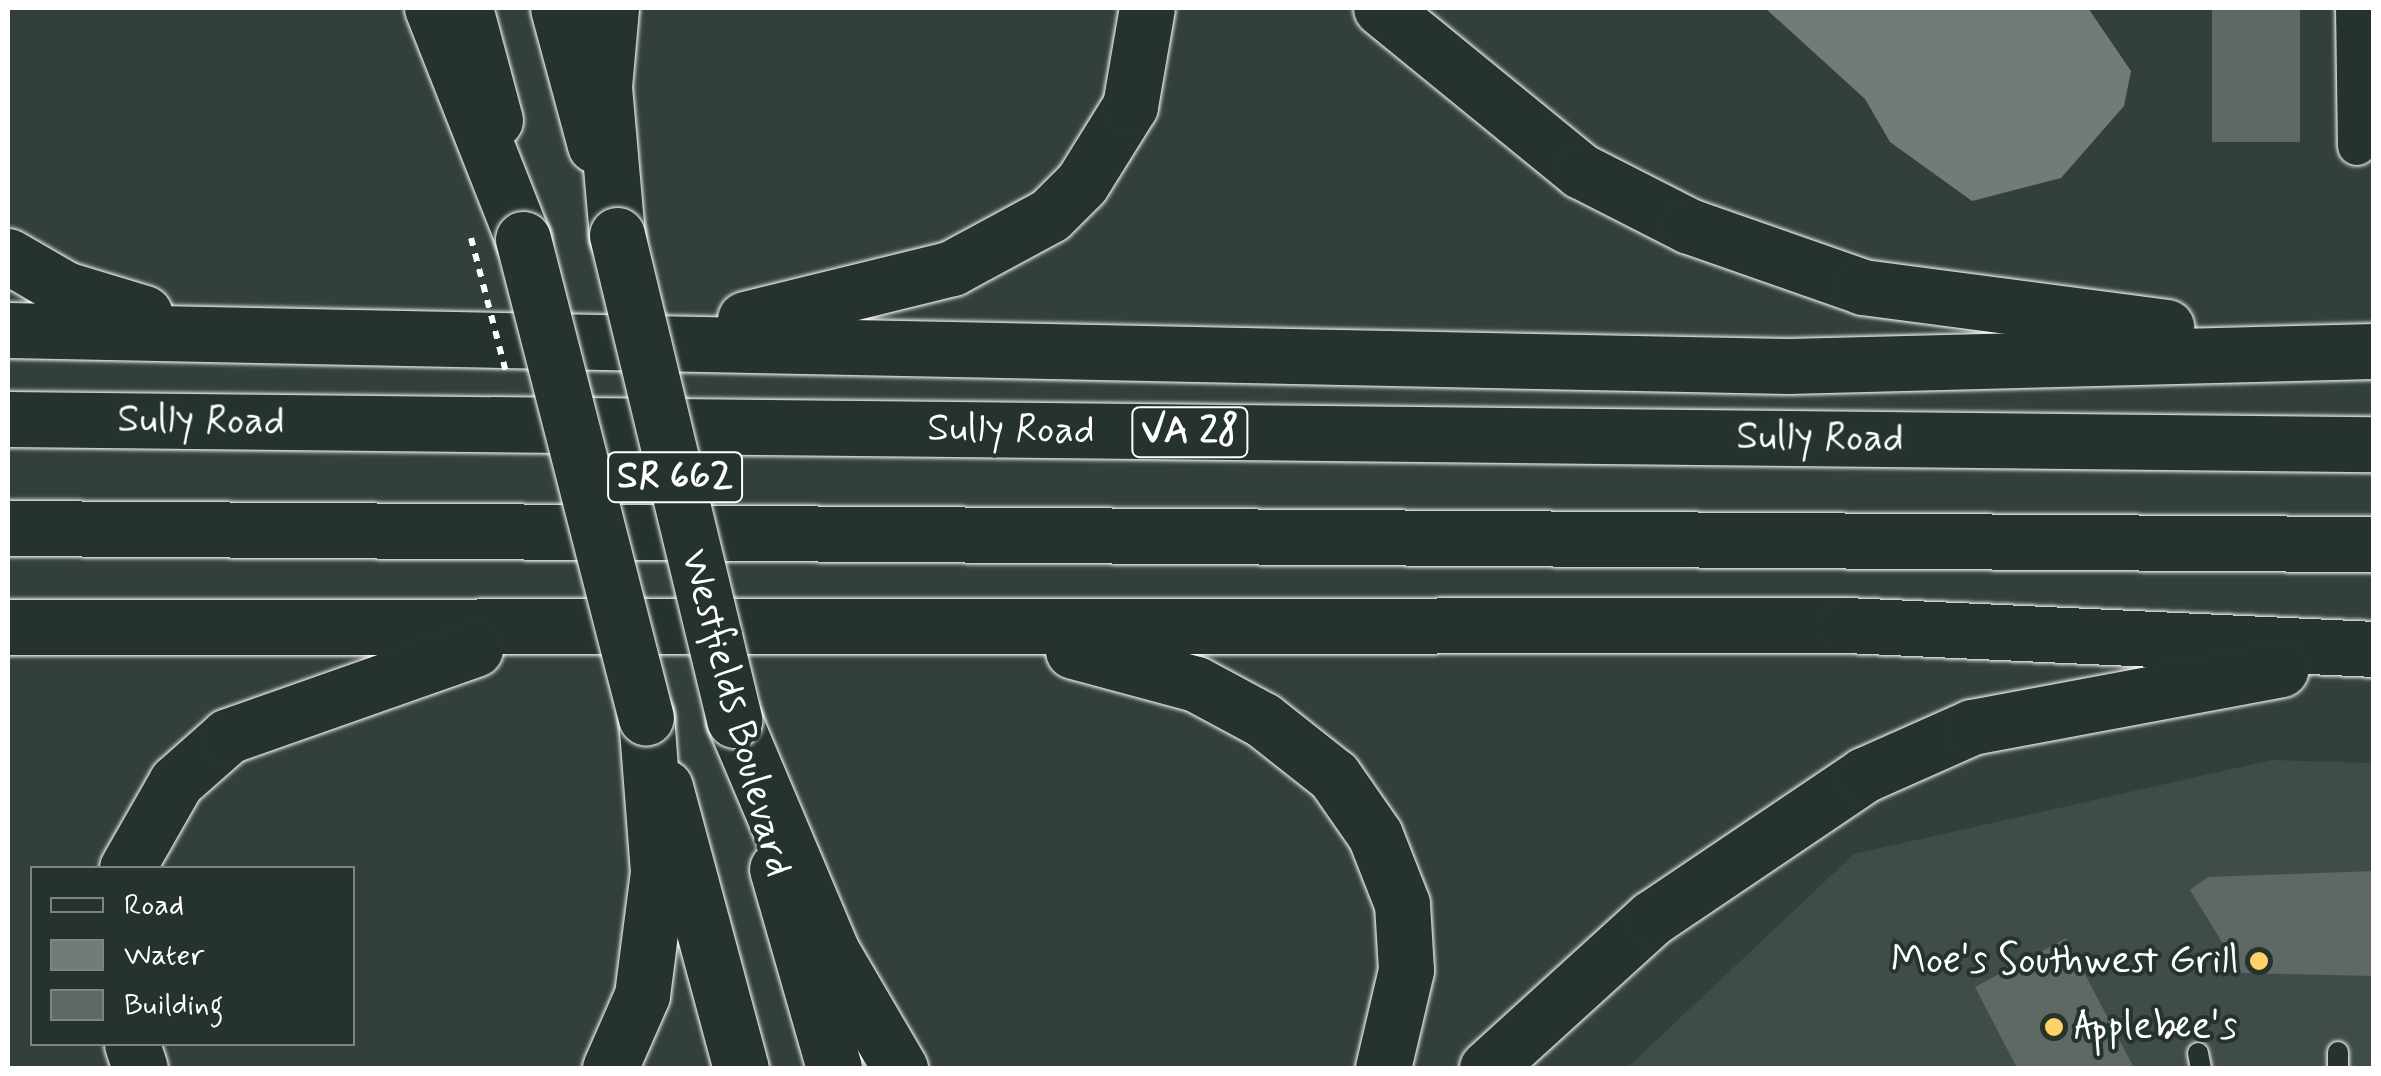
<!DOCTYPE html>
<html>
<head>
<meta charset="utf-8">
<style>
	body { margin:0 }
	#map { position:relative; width:2381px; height:1076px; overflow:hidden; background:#333f3a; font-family:Mynerve,sans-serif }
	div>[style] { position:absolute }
	.built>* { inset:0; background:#404c47 }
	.water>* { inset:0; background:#737b78 }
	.building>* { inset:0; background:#5f6964; transform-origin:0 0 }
	.roads { filter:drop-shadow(0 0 2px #fff) drop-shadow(0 0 2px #fff) }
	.lane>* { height:20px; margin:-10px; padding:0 10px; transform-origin:10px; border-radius:10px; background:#26332d }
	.street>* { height:38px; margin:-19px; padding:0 19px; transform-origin:19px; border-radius:19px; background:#26332d }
	.primary>* { height:55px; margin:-27.5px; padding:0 27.5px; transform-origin:27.5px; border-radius:27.5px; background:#26332d }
	.highway>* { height:55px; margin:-27.5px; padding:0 27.5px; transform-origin:27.5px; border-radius:27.5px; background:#26332d }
	.path-bridge>* { height:6px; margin-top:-3px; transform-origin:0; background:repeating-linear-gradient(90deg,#fff 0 8px,transparent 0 16px) }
	.bridges { filter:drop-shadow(0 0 2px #fff) drop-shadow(0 0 2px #fff) }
	.primary-bridge>* { height:55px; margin:-27.5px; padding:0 27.5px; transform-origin:27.5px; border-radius:27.5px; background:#26332d }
	.dots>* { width:28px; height:28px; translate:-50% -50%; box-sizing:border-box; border:5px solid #26332d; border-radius:50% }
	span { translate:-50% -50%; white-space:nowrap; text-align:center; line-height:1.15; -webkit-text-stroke:8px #26332d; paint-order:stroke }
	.shield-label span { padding:2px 8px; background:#26332d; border:2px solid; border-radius:8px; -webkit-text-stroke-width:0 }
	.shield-label { font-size:38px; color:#fff; font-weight:700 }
	.street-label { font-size:40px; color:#fff }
	.poi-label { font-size:40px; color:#fff }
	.right { translate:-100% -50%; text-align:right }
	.left { translate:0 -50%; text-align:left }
	.frame { position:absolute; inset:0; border:10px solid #fff; pointer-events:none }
	.legend { position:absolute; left:30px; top:866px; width:325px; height:180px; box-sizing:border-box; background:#26332d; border:2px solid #7d8581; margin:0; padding:12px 18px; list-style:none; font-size:30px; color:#fff }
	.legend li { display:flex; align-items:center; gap:20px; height:50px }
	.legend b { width:50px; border:2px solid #7d8581 }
</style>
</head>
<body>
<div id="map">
	<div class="built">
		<i style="clip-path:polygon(2272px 760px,2373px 763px,2373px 1068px,1627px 1068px,1854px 854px)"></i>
	</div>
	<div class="water">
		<i style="clip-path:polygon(1765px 8px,2088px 8px,2131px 71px,2124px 106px,2061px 178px,1972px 201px,1890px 142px,1865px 99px)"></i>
	</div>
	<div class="building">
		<i style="left:2212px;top:8px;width:88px;height:134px"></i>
		<i style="clip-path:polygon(2374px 871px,2374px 976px,2241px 973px,2190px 890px,2208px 877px)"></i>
		<i style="clip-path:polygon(2066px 938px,2134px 1068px,2017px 1068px,1975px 987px)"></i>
	</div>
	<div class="roads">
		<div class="lane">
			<i style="left:2198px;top:1053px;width:15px;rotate:79deg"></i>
			<i style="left:2338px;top:1068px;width:16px;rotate:-90deg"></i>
		</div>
		<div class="street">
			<i style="left:2355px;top:8px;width:138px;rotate:89.2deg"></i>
		</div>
		<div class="primary">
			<i style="left:465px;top:8px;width:116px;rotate:75deg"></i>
			<i style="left:558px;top:8px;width:142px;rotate:74.9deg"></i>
			<i style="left:665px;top:787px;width:291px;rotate:74.9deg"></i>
			<i style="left:777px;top:869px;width:207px;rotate:74deg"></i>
		</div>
		<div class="highway">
			<i style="left:432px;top:8px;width:248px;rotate:68.5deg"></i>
			<i style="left:611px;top:8px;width:79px;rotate:95.1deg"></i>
			<i style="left:604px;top:87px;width:149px;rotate:85deg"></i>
			<i style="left:1381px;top:8px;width:258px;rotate:39.2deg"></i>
			<i style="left:1581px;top:171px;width:121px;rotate:27deg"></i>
			<i style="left:1689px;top:226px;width:184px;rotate:19.3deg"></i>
			<i style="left:1863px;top:287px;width:306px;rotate:7.5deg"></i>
			<i style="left:8px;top:256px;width:66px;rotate:30.1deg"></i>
			<i style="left:65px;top:289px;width:83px;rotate:16.9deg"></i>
			<i style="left:745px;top:319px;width:213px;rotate:-13.8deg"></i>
			<i style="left:952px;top:268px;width:111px;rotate:-28.4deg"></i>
			<i style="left:1050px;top:215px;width:45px;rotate:-45deg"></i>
			<i style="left:1082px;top:183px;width:91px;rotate:-58.1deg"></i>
			<i style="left:1130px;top:106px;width:99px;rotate:-80.2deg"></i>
			<i style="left:8px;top:330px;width:1780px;rotate:1.16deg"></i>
			<i style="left:1788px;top:366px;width:586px;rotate:-1.47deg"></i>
			<i style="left:8px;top:419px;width:2366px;rotate:0.61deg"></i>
			<i style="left:8px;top:528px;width:2366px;rotate:0.39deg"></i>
			<i style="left:8px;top:627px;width:1838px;rotate:-0.06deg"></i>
			<i style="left:1846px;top:625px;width:529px;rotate:2.6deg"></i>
			<i style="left:1073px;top:651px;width:127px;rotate:15deg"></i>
			<i style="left:1196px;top:684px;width:76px;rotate:28.2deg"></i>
			<i style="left:1263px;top:720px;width:90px;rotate:38.3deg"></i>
			<i style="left:1334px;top:776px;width:72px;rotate:55.2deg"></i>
			<i style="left:1375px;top:835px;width:74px;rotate:68.6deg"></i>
			<i style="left:1402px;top:904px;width:66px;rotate:86.5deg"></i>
			<i style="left:1406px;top:970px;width:101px;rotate:103.2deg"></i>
			<i style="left:734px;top:720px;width:250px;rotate:67.1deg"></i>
			<i style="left:831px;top:950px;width:137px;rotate:59.7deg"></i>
			<i style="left:127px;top:868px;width:99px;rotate:-60.3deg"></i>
			<i style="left:176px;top:782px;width:69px;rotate:-41.5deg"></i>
			<i style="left:228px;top:736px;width:262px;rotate:-19.4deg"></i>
			<i style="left:132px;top:1044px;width:25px;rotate:72deg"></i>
			<i style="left:610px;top:1068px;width:80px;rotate:-66.3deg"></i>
			<i style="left:642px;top:995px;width:124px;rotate:-82.6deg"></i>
			<i style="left:658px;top:872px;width:155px;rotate:-94.4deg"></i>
			<i style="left:1487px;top:1068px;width:223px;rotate:-42.3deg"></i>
			<i style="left:1652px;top:918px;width:256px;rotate:-34deg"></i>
			<i style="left:1864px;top:775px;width:118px;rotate:-24deg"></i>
			<i style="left:1972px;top:727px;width:314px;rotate:-10.6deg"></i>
		</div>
	</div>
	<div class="path-bridge">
		<i style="left:471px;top:238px;width:138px;rotate:75.4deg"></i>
	</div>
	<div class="bridges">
		<div class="primary-bridge">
			<i style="left:617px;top:235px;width:499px;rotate:76.4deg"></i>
			<i style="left:523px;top:239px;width:494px;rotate:75.6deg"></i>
		</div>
	</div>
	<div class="dots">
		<i style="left:2259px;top:961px;background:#ffd166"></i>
		<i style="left:2054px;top:1027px;background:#ffd166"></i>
	</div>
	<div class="shield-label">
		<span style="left:1190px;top:432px">VA 28</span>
		<span style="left:675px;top:477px">SR 662</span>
	</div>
	<div class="street-label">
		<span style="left:201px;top:421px;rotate:1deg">Sully Road</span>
		<span style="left:1011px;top:430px;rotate:1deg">Sully Road</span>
		<span style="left:1820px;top:438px;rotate:1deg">Sully Road</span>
		<span style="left:736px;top:713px;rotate:75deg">Westfields Boulevard</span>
	</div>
	<div class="poi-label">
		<span class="right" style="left:2239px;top:961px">Moe's Southwest Grill</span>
		<span class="left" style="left:2074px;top:1027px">Applebee's</span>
	</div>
	<div class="frame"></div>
	<ul class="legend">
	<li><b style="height:12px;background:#26332d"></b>Road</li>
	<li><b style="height:28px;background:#737b78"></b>Water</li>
	<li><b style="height:28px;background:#5f6964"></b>Building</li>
	</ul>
</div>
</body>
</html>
